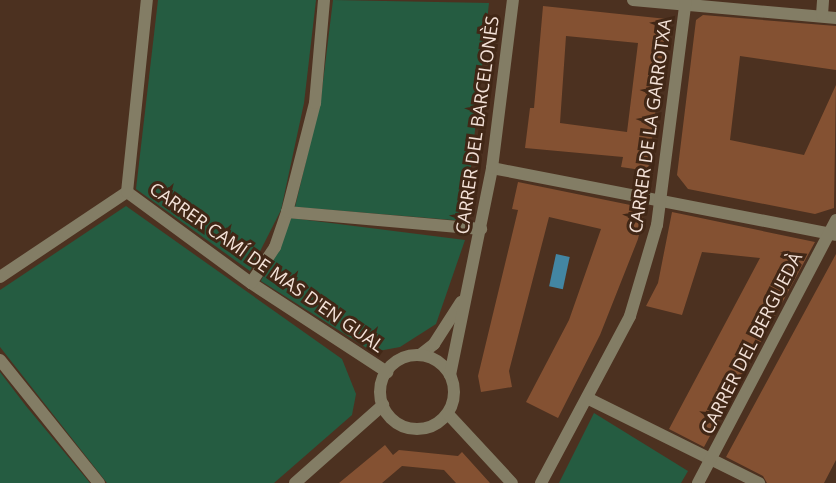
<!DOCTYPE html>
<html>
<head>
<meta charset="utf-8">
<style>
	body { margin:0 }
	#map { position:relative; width:836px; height:483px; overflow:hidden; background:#4c3120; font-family:"Open Sans",sans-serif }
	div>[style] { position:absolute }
	.green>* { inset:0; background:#255c41 }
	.water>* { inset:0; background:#4386a3; transform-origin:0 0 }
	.building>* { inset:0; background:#845132 }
	.minor>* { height:12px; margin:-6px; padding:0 6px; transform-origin:6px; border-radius:6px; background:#837d65 }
	.minor>.ring { margin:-6px; padding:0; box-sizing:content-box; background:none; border:12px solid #837d65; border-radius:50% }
	span { translate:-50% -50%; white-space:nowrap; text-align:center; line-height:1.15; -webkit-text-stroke:6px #412716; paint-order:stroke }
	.street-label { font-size:18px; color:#f4e2d8 }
</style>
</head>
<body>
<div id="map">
	<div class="green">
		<i style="clip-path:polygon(158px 0,316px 0,304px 103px,281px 210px,250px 271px,136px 189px)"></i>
		<i style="clip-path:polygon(333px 0,489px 3px,465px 221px,295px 207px,321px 98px)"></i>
		<i style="clip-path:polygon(126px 206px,342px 359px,356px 394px,352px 415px,274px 483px,107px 483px,0 347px,0 290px)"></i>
		<i style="clip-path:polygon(291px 218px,465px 240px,436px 324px,400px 347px,373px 352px,261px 281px)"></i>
		<i style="clip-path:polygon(0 372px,26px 406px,90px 483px,0 483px)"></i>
		<i style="clip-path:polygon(594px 413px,688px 471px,681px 483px,559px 483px)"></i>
	</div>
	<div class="water">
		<i style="left:556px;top:254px;width:14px;height:33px;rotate:12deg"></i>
	</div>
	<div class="building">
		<i style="clip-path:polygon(evenodd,543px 6px,667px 19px,648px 171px,621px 167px,623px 157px,525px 148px,530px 108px,534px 108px,543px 6px,566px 36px,638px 43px,627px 132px,560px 123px,566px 36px)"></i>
		<i style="clip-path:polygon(703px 15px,836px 26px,836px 70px,740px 56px,730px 140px,804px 155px,836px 85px,834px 208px,815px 214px,688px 189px,677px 175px,696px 20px)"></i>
		<i style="clip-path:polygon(518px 182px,645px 208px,638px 239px,600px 335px,558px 418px,526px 402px,569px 320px,601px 229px,549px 217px,509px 371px,512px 387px,481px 392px,478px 376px,518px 210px,512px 209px)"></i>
		<i style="clip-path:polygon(672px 212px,815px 242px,704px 447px,669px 429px,760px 258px,702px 252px,682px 315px,646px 306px,658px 283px)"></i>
		<i style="clip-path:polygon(836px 254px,836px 460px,824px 483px,767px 483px,763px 476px,726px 457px)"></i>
		<i style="clip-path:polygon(385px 445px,393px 455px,399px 450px,458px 456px,462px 452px,490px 483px,456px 483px,444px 470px,402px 466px,382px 483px,339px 483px)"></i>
	</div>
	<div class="minor">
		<i style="left:633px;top:0;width:204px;rotate:5.1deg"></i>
		<i style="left:822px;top:15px;width:15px;rotate:-86deg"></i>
		<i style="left:492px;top:168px;width:350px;rotate:11deg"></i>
		<i style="left:127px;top:192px;width:154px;rotate:36.3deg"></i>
		<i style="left:251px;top:283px;width:163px;rotate:33.2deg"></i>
		<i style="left:287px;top:212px;width:195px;rotate:5deg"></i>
		<i style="left:0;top:277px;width:153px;rotate:-33.8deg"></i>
		<i style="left:127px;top:192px;width:193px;rotate:-84.1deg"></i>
		<i style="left:251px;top:283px;width:43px;rotate:-56.3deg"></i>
		<i style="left:275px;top:247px;width:37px;rotate:-71deg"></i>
		<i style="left:287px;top:212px;width:113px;rotate:-75.6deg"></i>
		<i style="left:315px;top:103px;width:103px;rotate:-85deg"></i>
		<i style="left:420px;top:355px;width:18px;rotate:-38deg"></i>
		<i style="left:434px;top:344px;width:50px;rotate:-57.3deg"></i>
		<i class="ring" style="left:380px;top:355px;width:62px;height:62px"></i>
		<i style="left:0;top:360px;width:158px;rotate:51.2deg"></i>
		<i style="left:450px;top:375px;width:211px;rotate:-78.5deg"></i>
		<i style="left:492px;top:168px;width:169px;rotate:-82.9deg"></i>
		<i style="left:587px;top:398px;width:192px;rotate:26.3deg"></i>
		<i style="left:448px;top:414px;width:94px;rotate:47.2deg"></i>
		<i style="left:295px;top:483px;width:118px;rotate:-41.6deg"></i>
		<i style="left:541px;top:483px;width:189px;rotate:-61.9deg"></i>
		<i style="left:630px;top:316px;width:95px;rotate:-73.5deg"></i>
		<i style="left:657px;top:225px;width:227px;rotate:-82.7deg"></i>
		<i style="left:698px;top:483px;width:297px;rotate:-62.3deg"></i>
	</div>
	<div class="street-label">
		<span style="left:477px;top:125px;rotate:-82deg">CARRER DEL BARCELONÈS</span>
		<span style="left:650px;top:126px;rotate:-82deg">CARRER DE LA GARROTXA</span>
		<span style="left:267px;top:267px;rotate:35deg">CARRER CAMÍ DE MAS D'EN GUAL</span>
		<span style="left:751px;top:343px;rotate:-63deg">CARRER DEL BERGUEDÀ</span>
	</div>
</div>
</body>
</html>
